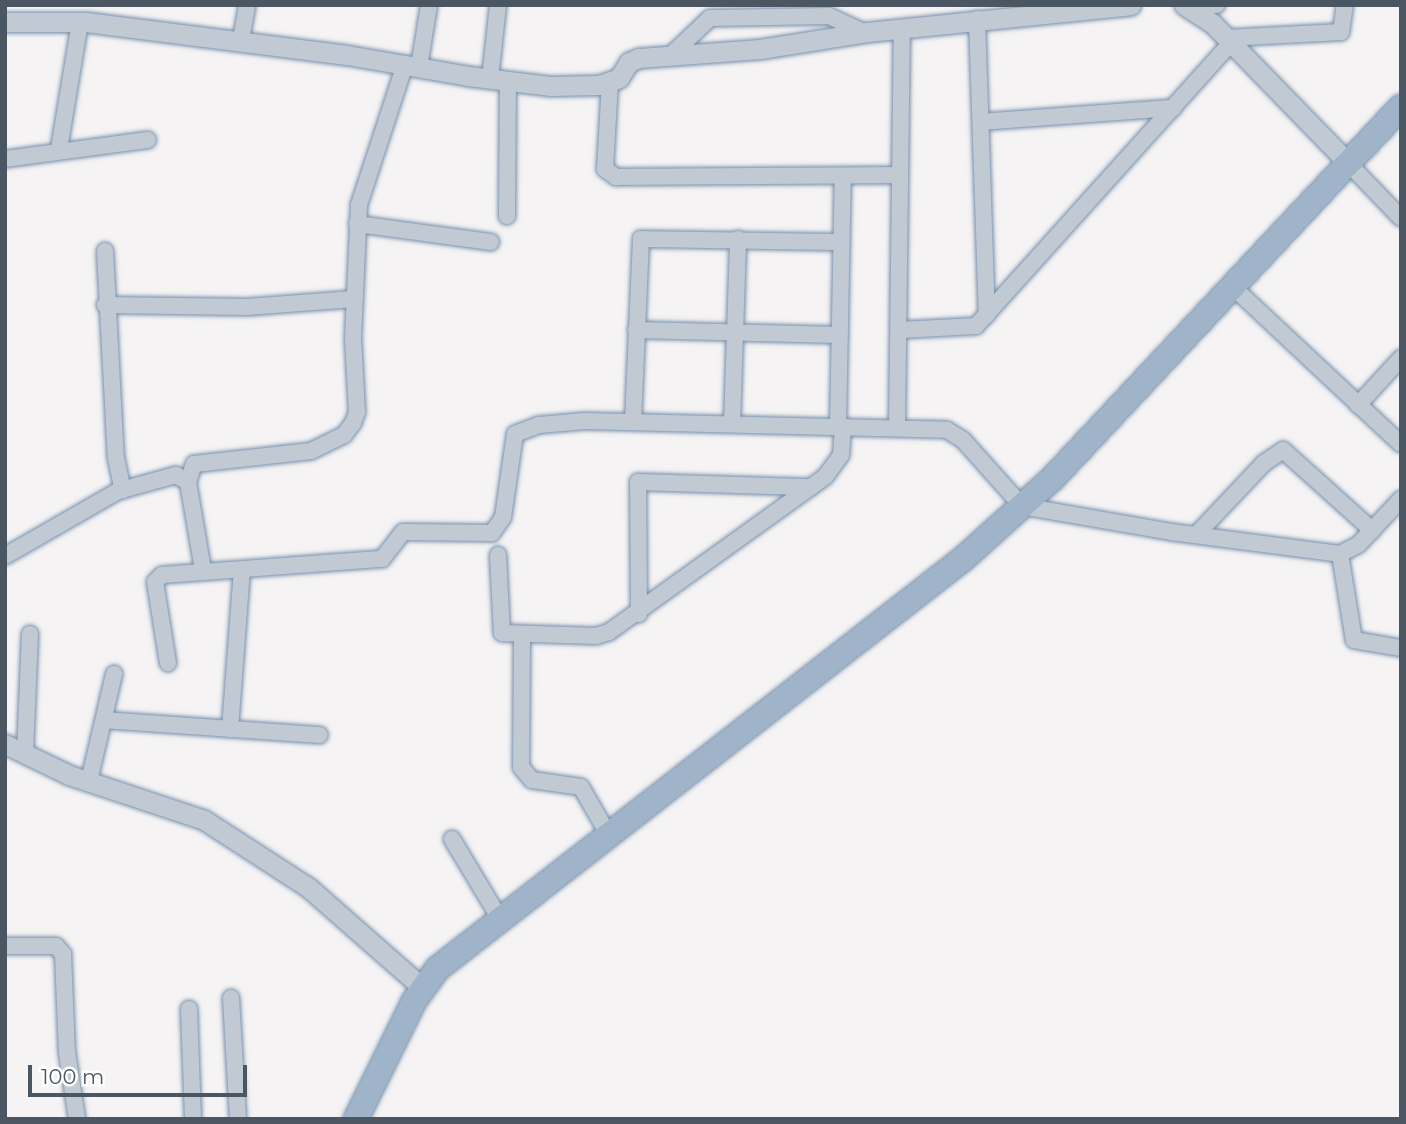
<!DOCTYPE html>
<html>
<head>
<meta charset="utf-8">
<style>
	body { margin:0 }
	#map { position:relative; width:1406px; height:1124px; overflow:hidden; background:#f5f3f3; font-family:Montserrat,sans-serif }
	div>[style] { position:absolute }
	.roads { filter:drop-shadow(0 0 2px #7690ad) drop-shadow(0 0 2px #7690ad) }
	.minor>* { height:16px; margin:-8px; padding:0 8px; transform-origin:8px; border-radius:8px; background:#c1cad2 }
	.tertiary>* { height:19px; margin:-9.5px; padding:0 9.5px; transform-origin:9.5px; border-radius:9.5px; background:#c1cad2 }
	.trunk>* { height:24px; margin:-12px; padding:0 12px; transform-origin:12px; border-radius:12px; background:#9fb4c9 }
	span { translate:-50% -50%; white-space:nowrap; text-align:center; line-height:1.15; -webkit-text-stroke:5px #fff; paint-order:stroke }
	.frame { position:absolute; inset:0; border:7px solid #4a5661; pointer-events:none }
	.scale { position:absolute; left:28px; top:1065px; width:219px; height:32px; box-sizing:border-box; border:4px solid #4a5661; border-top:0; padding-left:9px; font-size:21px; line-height:24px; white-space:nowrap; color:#4a5661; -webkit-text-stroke:5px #fff; paint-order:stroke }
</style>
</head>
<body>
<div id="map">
	<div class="roads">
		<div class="minor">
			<i style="left:1191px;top:8px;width:26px;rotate:-7deg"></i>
			<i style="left:977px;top:19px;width:296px;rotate:88.1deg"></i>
			<i style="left:1226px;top:38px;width:115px;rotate:-3deg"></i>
			<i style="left:1341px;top:32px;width:27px;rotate:-82deg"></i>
			<i style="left:241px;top:40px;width:36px;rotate:-80deg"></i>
			<i style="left:670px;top:56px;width:55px;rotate:-43.5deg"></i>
			<i style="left:710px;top:18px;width:119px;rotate:-1deg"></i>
			<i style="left:829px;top:16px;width:38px;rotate:25deg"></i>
			<i style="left:419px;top:67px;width:63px;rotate:-80.8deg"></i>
			<i style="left:490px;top:79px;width:74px;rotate:-83.8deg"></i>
			<i style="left:610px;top:82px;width:87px;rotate:93.3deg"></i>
			<i style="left:605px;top:169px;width:14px;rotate:36deg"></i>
			<i style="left:616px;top:177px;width:284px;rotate:-0.4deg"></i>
			<i style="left:981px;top:122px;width:193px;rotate:-4.2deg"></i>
			<i style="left:59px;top:149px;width:129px;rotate:-80.6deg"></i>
			<i style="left:5px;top:159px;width:144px;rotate:-7.6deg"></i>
			<i style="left:1348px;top:163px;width:76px;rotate:46.1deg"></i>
			<i style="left:507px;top:216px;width:135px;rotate:-89.6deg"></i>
			<i style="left:357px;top:224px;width:135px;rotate:7.7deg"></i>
			<i style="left:105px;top:251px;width:207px;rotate:87deg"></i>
			<i style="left:116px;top:458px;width:33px;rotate:78deg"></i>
			<i style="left:1232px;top:286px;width:231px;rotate:43.1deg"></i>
			<i style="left:105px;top:305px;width:142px;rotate:0.8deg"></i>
			<i style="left:247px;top:307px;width:107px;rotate:-4.3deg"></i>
			<i style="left:636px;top:330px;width:204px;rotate:1.4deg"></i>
			<i style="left:900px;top:330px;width:76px;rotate:-3deg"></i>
			<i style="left:976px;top:326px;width:381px;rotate:-48deg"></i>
			<i style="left:1358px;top:405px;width:64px;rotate:-47.5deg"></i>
			<i style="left:633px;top:422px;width:183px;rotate:-87.5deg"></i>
			<i style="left:641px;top:239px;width:200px;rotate:0.9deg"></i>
			<i style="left:732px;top:424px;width:185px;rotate:-88.1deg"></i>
			<i style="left:838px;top:426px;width:250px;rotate:-88.9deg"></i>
			<i style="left:897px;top:427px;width:398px;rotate:-89.3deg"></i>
			<i style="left:188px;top:482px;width:19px;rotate:-72deg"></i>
			<i style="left:194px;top:464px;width:118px;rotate:-6.3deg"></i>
			<i style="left:311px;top:451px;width:37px;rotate:-26deg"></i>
			<i style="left:344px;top:435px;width:15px;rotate:-53deg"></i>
			<i style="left:353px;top:423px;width:12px;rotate:-70deg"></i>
			<i style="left:357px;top:412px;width:74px;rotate:-93.1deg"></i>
			<i style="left:353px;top:338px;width:133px;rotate:-87.4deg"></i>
			<i style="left:359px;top:205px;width:148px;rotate:-71.9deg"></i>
			<i style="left:1196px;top:535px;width:99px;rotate:-46.6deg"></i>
			<i style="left:1264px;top:463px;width:23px;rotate:-34deg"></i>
			<i style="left:1283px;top:450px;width:120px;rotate:42deg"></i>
			<i style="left:1340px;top:554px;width:87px;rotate:80.8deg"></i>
			<i style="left:1354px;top:640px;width:48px;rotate:9.7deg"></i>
			<i style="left:498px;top:555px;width:78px;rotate:87.1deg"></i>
			<i style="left:502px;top:633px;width:94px;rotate:1.8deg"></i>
			<i style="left:596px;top:636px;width:14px;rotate:-17deg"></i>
			<i style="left:609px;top:632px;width:266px;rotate:-35.7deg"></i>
			<i style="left:825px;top:477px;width:27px;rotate:-54deg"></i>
			<i style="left:841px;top:455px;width:29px;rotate:-86deg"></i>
			<i style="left:5px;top:556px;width:130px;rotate:-29.9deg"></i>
			<i style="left:118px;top:491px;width:60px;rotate:-15.4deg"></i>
			<i style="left:176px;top:475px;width:14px;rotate:30deg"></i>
			<i style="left:188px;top:482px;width:89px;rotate:80.3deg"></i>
			<i style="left:639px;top:614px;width:132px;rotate:-90.4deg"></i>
			<i style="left:638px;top:482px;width:173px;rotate:1.7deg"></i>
			<i style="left:522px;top:636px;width:131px;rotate:90.4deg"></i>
			<i style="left:521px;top:767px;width:17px;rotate:50deg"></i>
			<i style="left:532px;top:780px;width:49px;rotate:8.1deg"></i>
			<i style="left:581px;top:787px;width:54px;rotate:60.1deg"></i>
			<i style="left:168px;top:663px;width:82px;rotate:-99.1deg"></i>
			<i style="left:155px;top:582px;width:10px;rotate:-45deg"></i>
			<i style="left:162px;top:575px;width:221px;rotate:-4.2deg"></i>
			<i style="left:382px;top:559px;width:34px;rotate:-52deg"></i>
			<i style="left:403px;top:532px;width:89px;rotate:0.6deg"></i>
			<i style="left:492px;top:533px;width:19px;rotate:-55deg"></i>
			<i style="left:503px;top:517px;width:84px;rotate:-81.8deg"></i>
			<i style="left:515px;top:434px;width:26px;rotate:-21deg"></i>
			<i style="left:539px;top:425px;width:46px;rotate:-5deg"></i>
			<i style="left:585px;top:421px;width:362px;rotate:1.4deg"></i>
			<i style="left:947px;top:430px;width:19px;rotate:32deg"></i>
			<i style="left:963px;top:440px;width:89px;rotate:48.2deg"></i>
			<i style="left:1022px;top:506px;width:151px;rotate:9.9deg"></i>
			<i style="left:1171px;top:532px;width:170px;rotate:7.4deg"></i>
			<i style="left:1340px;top:554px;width:20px;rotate:-27deg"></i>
			<i style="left:1358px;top:545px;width:63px;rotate:-46.9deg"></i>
			<i style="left:104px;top:720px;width:216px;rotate:4deg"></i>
			<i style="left:230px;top:729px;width:160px;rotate:-85.7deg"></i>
			<i style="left:25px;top:753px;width:119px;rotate:-87.6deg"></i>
			<i style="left:89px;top:781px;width:110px;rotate:-76.8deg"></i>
			<i style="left:452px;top:839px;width:93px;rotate:59deg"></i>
			<i style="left:5px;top:946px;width:51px"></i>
			<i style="left:56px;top:946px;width:11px;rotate:49deg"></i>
			<i style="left:63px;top:954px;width:98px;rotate:87.7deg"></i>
			<i style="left:67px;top:1052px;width:68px;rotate:81.5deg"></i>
			<i style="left:231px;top:998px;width:121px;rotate:86.7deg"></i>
			<i style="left:189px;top:1009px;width:110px;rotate:87.9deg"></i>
		</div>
		<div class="tertiary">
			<i style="left:1184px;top:5px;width:33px;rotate:33deg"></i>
			<i style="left:1212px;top:23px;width:195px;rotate:45.8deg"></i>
			<i style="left:5px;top:22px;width:81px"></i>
			<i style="left:86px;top:22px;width:263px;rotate:7.2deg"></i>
			<i style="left:347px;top:55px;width:123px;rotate:9.8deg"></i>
			<i style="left:468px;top:76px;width:84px;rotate:6.9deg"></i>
			<i style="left:551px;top:86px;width:48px;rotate:-1.2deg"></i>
			<i style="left:599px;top:85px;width:21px;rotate:-19deg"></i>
			<i style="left:619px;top:78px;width:19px;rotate:-58deg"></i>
			<i style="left:629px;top:62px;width:11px;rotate:-22deg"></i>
			<i style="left:639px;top:58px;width:121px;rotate:-4.3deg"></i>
			<i style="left:760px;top:49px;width:108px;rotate:-9deg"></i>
			<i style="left:867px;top:32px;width:265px;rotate:-5.8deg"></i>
			<i style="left:5px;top:744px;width:71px;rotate:25.8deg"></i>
			<i style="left:69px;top:775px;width:142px;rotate:18.4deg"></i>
			<i style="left:204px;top:820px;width:125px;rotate:32.9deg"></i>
			<i style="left:309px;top:888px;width:152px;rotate:41.3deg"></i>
		</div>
		<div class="trunk">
			<i style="left:356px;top:1119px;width:131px;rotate:-63.8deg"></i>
			<i style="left:414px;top:1001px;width:39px;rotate:-54deg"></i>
			<i style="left:437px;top:969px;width:667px;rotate:-37.94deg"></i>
			<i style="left:963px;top:559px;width:122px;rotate:-42deg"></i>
			<i style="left:1054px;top:477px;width:507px;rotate:-46.84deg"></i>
		</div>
	</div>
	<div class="frame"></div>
	<div class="scale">100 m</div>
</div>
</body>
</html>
